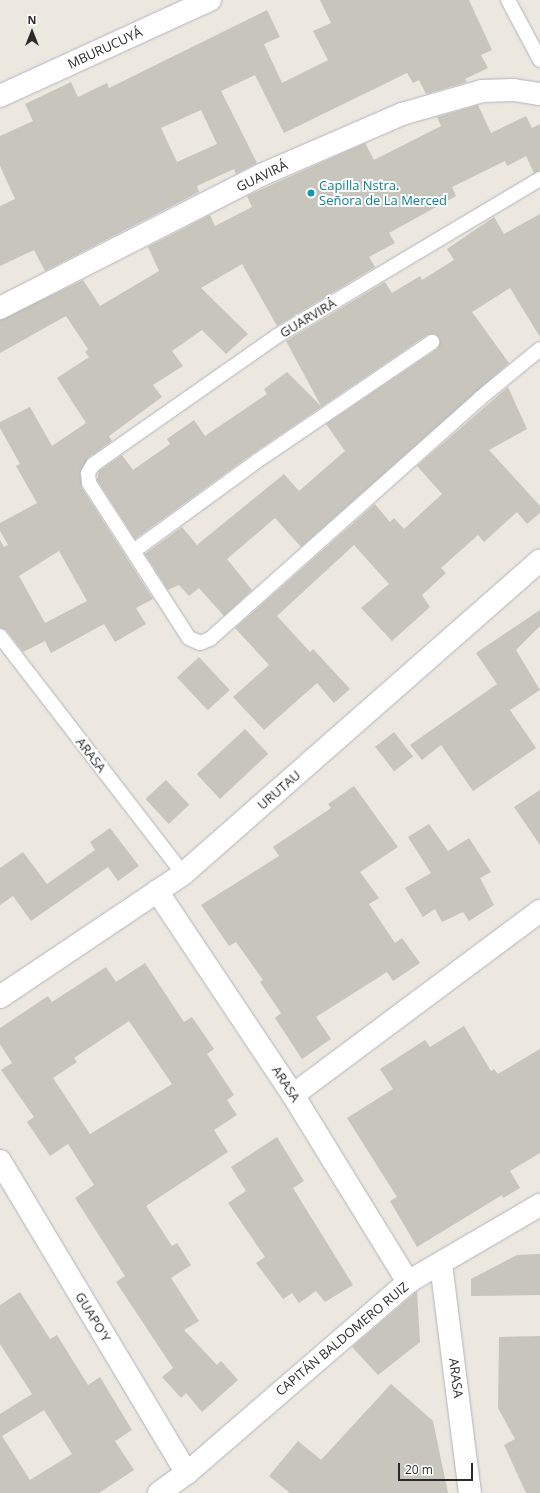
<!DOCTYPE html>
<html>
<head>
<meta charset="utf-8">
<style>
	body { margin:0 }
	#map { position:relative; width:540px; height:1493px; overflow:hidden; background:#ece7df; font-family:"Open Sans",sans-serif }
	div>[style] { position:absolute }
	.building>* { inset:0; background:#c8c5bd; transform-origin:0 0 }
	.roads { filter:drop-shadow(0 0 1px #b2b4be) drop-shadow(0 0 1px #b2b4be) }
	.lane>* { height:14px; margin:-7px; padding:0 7px; transform-origin:7px; border-radius:7px; background:#fff }
	.street>* { height:22px; margin:-11px; padding:0 11px; transform-origin:11px; border-radius:11px; background:#fff }
	.dots>* { width:11px; height:11px; translate:-50% -50%; box-sizing:border-box; border:2px solid #fff; border-radius:50% }
	span { translate:-50% -50%; white-space:nowrap; text-align:center; line-height:1.15; -webkit-text-stroke:4px #fff; paint-order:stroke }
	.street-label { font-size:13px; color:#2b2b2b }
	.culture-label { font-size:13px; color:#0d838f }
	.left { translate:0 -50%; text-align:left }
	.north { position:absolute; left:12px; top:12px; width:40px; height:40px; -webkit-text-stroke:3px #fff; paint-order:stroke; rotate:0deg; font-size:11px; font-weight:700; line-height:16px; text-align:center; color:#2b2b2b }
	.north::after { content:''; display:block; margin:auto; width:14px; height:18px; background:#2b2b2b; clip-path:polygon(50% 0,100% 100%,50% 72%,0 100%) }
	.scale { position:absolute; left:398px; top:1463px; width:75px; height:18px; box-sizing:border-box; border:2px solid #2b2b2b; border-top:0; padding-left:5px; font-size:12px; line-height:14px; white-space:nowrap; color:#2b2b2b; -webkit-text-stroke:3px #fff; paint-order:stroke }
</style>
</head>
<body>
<div id="map">
	<div class="building">
		<i style="clip-path:polygon(evenodd,320px 0,469px 0,492px 50px,481px 55px,488px 68px,465px 79px,467px 82px,426px 94px,419px 80px,413px 83px,407px 73px,284px 133px,255px 75px,221px 91px,257px 163px,236px 174px,234px 169px,197px 186px,199px 192px,45px 271px,34px 250px,0 266px,0 206px,15px 199px,0 166px,0 136px,33px 121px,25px 104px,71px 82px,78px 97px,107px 83px,109px 88px,267px 10px,280px 37px,264px 44px,282px 83px,328px 60px,313px 31px,331px 23px,320px 0,201px 110px,217px 144px,177px 162px,161px 128px,201px 110px)"></i>
		<i style="clip-path:polygon(evenodd,478px 105px,491px 133px,526px 116px,532px 128px,540px 124px,540px 171px,534px 173px,526px 156px,507px 166px,505px 161px,452px 187px,456px 196px,389px 233px,395px 243px,369px 257px,375px 267px,277px 326px,242px 264px,201px 288px,248px 334px,226px 354px,202px 330px,172px 351px,183px 366px,153px 385px,162px 397px,109px 436px,112px 441px,88px 458px,80px 473px,82px 488px,153px 599px,136px 608px,146px 624px,115px 642px,104px 624px,51px 653px,45px 641px,23px 652px,7px 631px,0 628px,0 540px,4px 547px,8px 545px,0 531px,0 523px,37px 503px,16px 466px,20px 464px,0 428px,0 422px,30px 407px,52px 446px,86px 423px,57px 378px,89px 357px,85px 352px,88px 349px,66px 316px,0 353px,0 320px,83px 280px,100px 306px,159px 271px,148px 247px,210px 215px,215px 226px,252px 207px,247px 196px,365px 143px,374px 160px,441px 126px,437px 117px,478px 105px,59px 551px,87px 601px,45px 623px,19px 576px,59px 551px)"></i>
		<i style="clip-path:polygon(540px 214px,540px 337px,510px 288px,472px 312px,509px 363px,301px 547px,275px 518px,227px 559px,252px 590px,224px 616px,199px 588px,189px 596px,179px 585px,168px 590px,145px 554px,182px 527px,197px 545px,284px 474px,299px 491px,345px 451px,326px 424px,437px 349px,439px 338px,435px 334px,427px 335px,252px 454px,135px 539px,97px 480px,99px 471px,122px 455px,133px 470px,170px 444px,167px 439px,194px 420px,205px 436px,267px 394px,264px 389px,287px 372px,321px 406px,286px 341px,385px 282px,392px 293px,420px 276px,422px 280px,454px 260px,447px 249px,494px 217px,504px 234px)"></i>
		<i style="clip-path:polygon(508px 387px,527px 429px,489px 450px,540px 506px,540px 513px,527px 524px,517px 512px,484px 542px,478px 535px,441px 568px,446px 573px,422px 595px,430px 607px,392px 641px,361px 608px,389px 584px,354px 545px,277px 616px,310px 652px,313px 649px,350px 689px,334px 703px,317px 683px,264px 730px,233px 697px,269px 665px,235px 628px,375px 504px,390px 522px,394px 518px,404px 529px,442px 494px,417px 466px)"></i>
		<i style="clip-path:polygon(540px 610px,540px 626px,516px 650px,540px 690px,510px 710px,536px 748px,473px 791px,441px 745px,422px 760px,410px 745px,497px 684px,476px 653px)"></i>
		<i style="left:199px;top:657px;width:45px;height:30px;rotate:47deg"></i>
		<i style="left:245px;top:729px;width:34px;height:66px;rotate:47deg"></i>
		<i style="left:394px;top:732px;width:31px;height:24px;rotate:52deg"></i>
		<i style="left:166px;top:780px;width:34px;height:28px;rotate:47deg"></i>
		<i style="clip-path:polygon(354px 786px,398px 847px,360px 872px,379px 898px,369px 904px,395px 943px,402px 938px,420px 963px,393px 981px,387px 972px,316px 1017px,331px 1039px,302px 1059px,275px 1018px,281px 1013px,260px 982px,263px 980px,236px 942px,229px 946px,201px 905px,279px 856px,273px 847px,331px 808px,328px 804px)"></i>
		<i style="clip-path:polygon(540px 790px,540px 845px,514px 807px)"></i>
		<i style="clip-path:polygon(429px 824px,448px 851px,469px 838px,491px 872px,480px 878px,494px 905px,469px 921px,463px 912px,442px 922px,435px 909px,423px 917px,405px 888px,431px 873px,408px 837px)"></i>
		<i style="clip-path:polygon(110px 828px,139px 866px,118px 881px,108px 867px,31px 921px,13px 896px,0 905px,0 868px,23px 852px,47px 884px,95px 850px,90px 842px)"></i>
		<i style="clip-path:polygon(evenodd,145px 963px,184px 1022px,192px 1017px,214px 1049px,207px 1054px,234px 1095px,227px 1100px,237px 1115px,214px 1130px,228px 1152px,146px 1206px,172px 1246px,177px 1243px,191px 1265px,171px 1278px,199px 1321px,184px 1330px,217px 1365px,221px 1361px,238px 1380px,202px 1412px,186px 1393px,181px 1398px,162px 1377px,173px 1368px,116px 1282px,125px 1276px,75px 1198px,94px 1185px,68px 1144px,50px 1156px,27px 1122px,34px 1117px,1px 1070px,12px 1063px,0 1044px,0 1028px,48px 996px,52px 1002px,106px 967px,116px 982px,145px 963px,129px 1021px,172px 1084px,90px 1134px,53px 1078px,77px 1062px,74px 1058px,129px 1021px)"></i>
		<i style="clip-path:polygon(464px 1026px,491px 1071px,494px 1069px,498px 1074px,540px 1049px,540px 1153px,510px 1171px,520px 1188px,503px 1198px,502px 1195px,417px 1247px,390px 1201px,397px 1197px,347px 1118px,393px 1089px,380px 1069px,425px 1040px,430px 1047px)"></i>
		<i style="clip-path:polygon(277px 1137px,304px 1181px,293px 1188px,353px 1285px,325px 1302px,316px 1291px,299px 1303px,292px 1293px,283px 1299px,256px 1263px,265px 1257px,228px 1203px,246px 1191px,231px 1167px)"></i>
		<i style="clip-path:polygon(540px 1254px,540px 1295px,471px 1296px,471px 1279px,517px 1255px)"></i>
		<i style="clip-path:polygon(417px 1291px,420px 1342px,378px 1375px,352px 1347px)"></i>
		<i style="clip-path:polygon(evenodd,20px 1292px,50px 1339px,57px 1335px,88px 1385px,100px 1377px,132px 1430px,115px 1441px,134px 1470px,99px 1493px,0 1493px,0 1414px,32px 1394px,0 1344px,0 1305px,20px 1292px,44px 1410px,72px 1454px,30px 1480px,2px 1436px,44px 1410px)"></i>
		<i style="clip-path:polygon(540px 1336px,540px 1493px,526px 1493px,504px 1445px,515px 1439px,498px 1408px,499px 1337px)"></i>
		<i style="clip-path:polygon(391px 1384px,433px 1421px,448px 1493px,290px 1493px,269px 1476px,298px 1441px,321px 1460px)"></i>
	</div>
	<div class="roads">
		<div class="lane">
			<i style="left:508px;top:0;width:68px;rotate:61.9deg"></i>
			<i style="left:540px;top:179px;width:306px;rotate:149.2deg"></i>
			<i style="left:277px;top:336px;width:225px;rotate:145deg"></i>
			<i style="left:93px;top:465px;width:9px;rotate:122deg"></i>
			<i style="left:88px;top:473px;width:10px;rotate:84deg"></i>
			<i style="left:89px;top:483px;width:184px;rotate:57.2deg"></i>
			<i style="left:189px;top:638px;width:12px;rotate:24deg"></i>
			<i style="left:200px;top:643px;width:11px;rotate:-22deg"></i>
			<i style="left:210px;top:639px;width:361px;rotate:-41.7deg"></i>
			<i style="left:479px;top:399px;width:79px;rotate:-39.3deg"></i>
			<i style="left:135px;top:550px;width:151px;rotate:-36.1deg"></i>
			<i style="left:257px;top:461px;width:212px;rotate:-34.2deg"></i>
			<i style="left:0;top:636px;width:300px;rotate:52.4deg"></i>
		</div>
		<div class="street">
			<i style="left:0;top:96px;width:231px;rotate:-24.6deg"></i>
			<i style="left:0;top:308px;width:293px;rotate:-27deg"></i>
			<i style="left:261px;top:175px;width:154px;rotate:-23.4deg"></i>
			<i style="left:402px;top:114px;width:83px;rotate:-16deg"></i>
			<i style="left:482px;top:91px;width:32px;rotate:-2deg"></i>
			<i style="left:514px;top:90px;width:26px;rotate:9deg"></i>
			<i style="left:157px;top:891px;width:245px;rotate:56.3deg"></i>
			<i style="left:293px;top:1095px;width:220px;rotate:58.4deg"></i>
			<i style="left:0;top:997px;width:220px;rotate:-33.9deg"></i>
			<i style="left:183px;top:874px;width:475px;rotate:-41.3deg"></i>
			<i style="left:293px;top:1095px;width:308px;rotate:-36.7deg"></i>
			<i style="left:0;top:1161px;width:364px;rotate:59.1deg"></i>
			<i style="left:441px;top:1264px;width:231px;rotate:82.8deg"></i>
			<i style="left:159px;top:1493px;width:34px;rotate:-36deg"></i>
			<i style="left:187px;top:1473px;width:292px;rotate:-40.8deg"></i>
			<i style="left:408px;top:1282px;width:153px;rotate:-30.3deg"></i>
		</div>
	</div>
	<div class="dots">
		<i style="left:311px;top:193px;background:#0f9aa8"></i>
	</div>
	<div class="street-label">
		<span style="left:105px;top:48px;rotate:-25deg">MBURUCUYÁ</span>
		<span style="left:262px;top:176px;rotate:-26deg">GUAVIRÁ</span>
		<span style="left:308px;top:318px;rotate:-31deg">GUARVIRÁ</span>
		<span style="left:91px;top:755px;rotate:52deg">ARASA</span>
		<span style="left:279px;top:790px;rotate:-41deg">URUTAU</span>
		<span style="left:286px;top:1084px;rotate:57deg">ARASA</span>
		<span style="left:93px;top:1317px;rotate:59deg">GUAPO'Y</span>
		<span style="left:342px;top:1339px;rotate:-40deg">CAPITÁN BALDOMERO RUIZ</span>
		<span style="left:456px;top:1378px;rotate:83deg">ARASA</span>
	</div>
	<div class="culture-label">
		<span class="left" style="left:319px;top:193px">Capilla Nstra.<br>Señora de La Merced</span>
	</div>
	<div class="north">N</div>
	<div class="scale">20 m</div>
</div>
</body>
</html>
